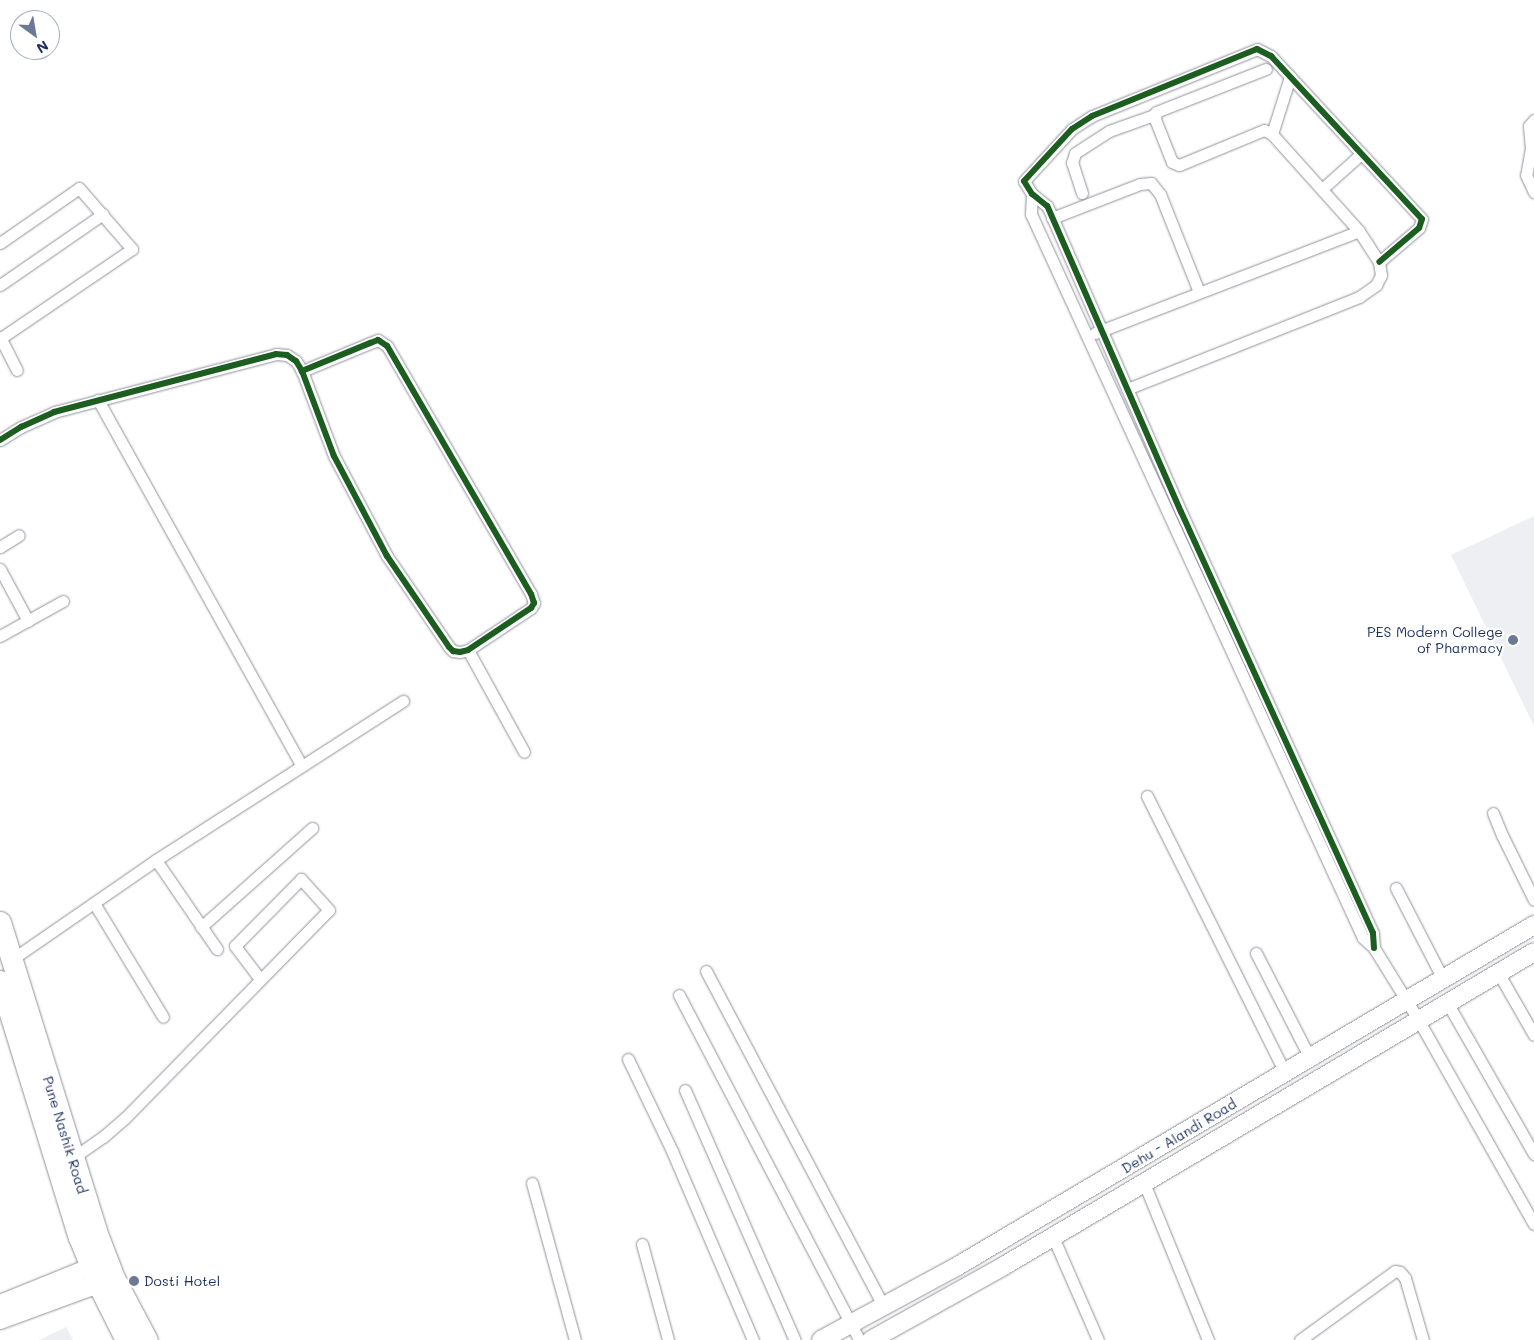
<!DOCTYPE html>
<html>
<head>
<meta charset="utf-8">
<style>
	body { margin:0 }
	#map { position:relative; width:1534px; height:1340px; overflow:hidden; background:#fff; font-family:Mali,sans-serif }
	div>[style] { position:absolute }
	.built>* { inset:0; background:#edeff3 }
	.roads { filter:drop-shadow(0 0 1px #8e929a) drop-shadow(0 0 1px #8e929a) }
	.street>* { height:11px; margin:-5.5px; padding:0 5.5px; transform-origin:5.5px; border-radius:5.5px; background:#fff }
	.primary>* { height:18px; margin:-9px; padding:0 9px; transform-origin:9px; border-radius:9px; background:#fff }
	.highway>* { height:21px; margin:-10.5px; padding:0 10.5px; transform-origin:10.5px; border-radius:10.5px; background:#fff }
	.cycleway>* { height:6px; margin:-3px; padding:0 3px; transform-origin:3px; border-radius:3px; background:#1b5e20 }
	.dots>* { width:14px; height:14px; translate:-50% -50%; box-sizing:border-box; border:2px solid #fff; border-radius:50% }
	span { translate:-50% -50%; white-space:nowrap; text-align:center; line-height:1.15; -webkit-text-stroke:4.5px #fff; paint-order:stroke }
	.poi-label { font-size:14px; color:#1b2f5e }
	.right { translate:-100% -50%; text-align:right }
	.left { translate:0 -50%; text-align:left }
	.street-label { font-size:14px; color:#1b2f5e }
	.north { position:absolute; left:10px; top:10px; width:50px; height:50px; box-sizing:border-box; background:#fff; border:1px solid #a4acbf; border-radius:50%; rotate:148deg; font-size:14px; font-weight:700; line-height:20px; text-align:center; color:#1b2f5e }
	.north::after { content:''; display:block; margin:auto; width:18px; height:22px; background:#6b7896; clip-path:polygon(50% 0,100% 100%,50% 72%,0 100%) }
</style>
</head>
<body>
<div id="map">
	<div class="built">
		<i style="clip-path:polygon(1534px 516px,1534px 726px,1451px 555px)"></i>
		<i style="clip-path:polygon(66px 1327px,73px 1340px,39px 1340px)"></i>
	</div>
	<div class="roads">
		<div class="street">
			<i style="left:1534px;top:120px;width:8px;rotate:130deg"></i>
			<i style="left:1529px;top:126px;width:22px;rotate:85deg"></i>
			<i style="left:1531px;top:148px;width:27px;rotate:100deg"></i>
			<i style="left:1526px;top:175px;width:19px;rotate:65deg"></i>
			<i style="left:1272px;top:134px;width:60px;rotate:-72.5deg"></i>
			<i style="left:1322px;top:189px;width:52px;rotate:-41.9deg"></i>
			<i style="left:1082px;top:193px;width:32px;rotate:-108deg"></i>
			<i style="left:1072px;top:163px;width:10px;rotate:-73deg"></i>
			<i style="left:1075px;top:153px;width:40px;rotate:-32.9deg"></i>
			<i style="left:1109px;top:131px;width:48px;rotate:-19.6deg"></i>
			<i style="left:1032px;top:194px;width:20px;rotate:93deg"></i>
			<i style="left:1031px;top:214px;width:796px;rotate:65.37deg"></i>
			<i style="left:1363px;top:938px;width:15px;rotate:42deg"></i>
			<i style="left:1374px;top:948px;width:86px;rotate:58.3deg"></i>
			<i style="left:1419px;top:1021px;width:233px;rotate:60.5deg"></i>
			<i style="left:1052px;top:218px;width:94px;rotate:-21.1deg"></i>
			<i style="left:1140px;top:184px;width:11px;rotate:-5deg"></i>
			<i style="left:1151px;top:183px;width:14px;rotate:51deg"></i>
			<i style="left:1160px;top:194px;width:105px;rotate:68.3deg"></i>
			<i style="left:0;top:243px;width:96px;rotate:-34.8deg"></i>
			<i style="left:79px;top:188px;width:81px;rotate:49deg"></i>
			<i style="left:132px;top:249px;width:158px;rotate:145.8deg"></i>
			<i style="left:0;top:285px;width:125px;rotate:-34.6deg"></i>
			<i style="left:1095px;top:333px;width:283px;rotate:-21.1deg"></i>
			<i style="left:0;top:337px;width:37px;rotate:63deg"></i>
			<i style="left:1127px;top:389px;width:250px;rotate:-21.6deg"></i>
			<i style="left:1359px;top:297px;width:21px;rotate:-35deg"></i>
			<i style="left:1376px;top:285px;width:11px;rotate:-63deg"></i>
			<i style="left:1381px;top:275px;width:13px;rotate:-99deg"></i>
			<i style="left:1379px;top:262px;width:37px;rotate:-123deg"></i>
			<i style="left:1359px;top:231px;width:130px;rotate:-131.9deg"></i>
			<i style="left:1272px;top:134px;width:9px;rotate:-153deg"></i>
			<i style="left:1264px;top:130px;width:92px;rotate:157.6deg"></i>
			<i style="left:1179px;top:165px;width:8px;rotate:-157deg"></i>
			<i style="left:1172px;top:162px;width:46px;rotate:-111.6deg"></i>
			<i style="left:1155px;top:119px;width:7px;rotate:-82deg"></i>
			<i style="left:1156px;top:112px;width:118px;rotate:-21.4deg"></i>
			<i style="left:98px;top:400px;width:419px;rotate:60.9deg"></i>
			<i style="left:0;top:440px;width:25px;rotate:-32deg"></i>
			<i style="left:21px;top:427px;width:36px;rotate:-24deg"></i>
			<i style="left:54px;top:412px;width:229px;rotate:-14.6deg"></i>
			<i style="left:276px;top:354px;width:11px;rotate:5deg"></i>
			<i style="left:287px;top:355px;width:11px;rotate:34deg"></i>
			<i style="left:296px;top:361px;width:12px;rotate:59deg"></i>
			<i style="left:302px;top:371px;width:91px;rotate:69.4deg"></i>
			<i style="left:334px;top:456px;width:113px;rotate:62.1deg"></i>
			<i style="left:387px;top:556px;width:110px;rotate:55.7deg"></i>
			<i style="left:449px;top:647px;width:6px;rotate:45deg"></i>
			<i style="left:453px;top:651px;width:7px;rotate:8deg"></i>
			<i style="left:460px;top:652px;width:8px;rotate:-14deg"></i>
			<i style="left:468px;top:650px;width:76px;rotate:-33.7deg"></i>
			<i style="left:531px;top:608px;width:6px;rotate:-59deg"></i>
			<i style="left:534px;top:603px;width:9px;rotate:-108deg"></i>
			<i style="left:531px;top:594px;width:287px;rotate:-120.1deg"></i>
			<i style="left:387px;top:346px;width:11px;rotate:-146deg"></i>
			<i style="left:378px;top:340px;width:9px;rotate:159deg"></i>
			<i style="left:370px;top:343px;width:74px;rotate:157.6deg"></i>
			<i style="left:0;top:547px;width:22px;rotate:-32deg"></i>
			<i style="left:0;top:569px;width:59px;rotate:61.7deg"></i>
			<i style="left:0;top:636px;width:72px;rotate:-29.1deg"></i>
			<i style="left:468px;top:650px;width:116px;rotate:61.2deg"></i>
			<i style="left:1147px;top:796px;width:309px;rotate:63.5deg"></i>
			<i style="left:1493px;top:813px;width:24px;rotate:68deg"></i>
			<i style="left:1502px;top:835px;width:72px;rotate:63.8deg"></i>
			<i style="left:156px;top:860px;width:108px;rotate:55.6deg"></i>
			<i style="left:1396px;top:888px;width:102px;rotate:62.7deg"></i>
			<i style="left:94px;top:903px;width:133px;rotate:58.8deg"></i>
			<i style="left:201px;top:927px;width:149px;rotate:-41.7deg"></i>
			<i style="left:1374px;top:948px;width:15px;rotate:-94deg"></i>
			<i style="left:1373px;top:933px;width:463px;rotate:-114.5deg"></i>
			<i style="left:1181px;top:512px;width:334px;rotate:-113.6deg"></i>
			<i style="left:1047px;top:206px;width:19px;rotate:-141deg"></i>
			<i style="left:1032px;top:194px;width:15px;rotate:-122deg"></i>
			<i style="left:1024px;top:181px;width:71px;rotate:-47.3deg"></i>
			<i style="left:1072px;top:129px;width:24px;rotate:-33deg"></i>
			<i style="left:1092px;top:116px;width:178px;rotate:-22.1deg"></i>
			<i style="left:1257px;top:49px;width:16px;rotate:27deg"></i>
			<i style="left:1271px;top:56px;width:222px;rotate:47.2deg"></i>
			<i style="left:1422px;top:219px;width:9px;rotate:108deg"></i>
			<i style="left:1419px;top:228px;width:52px;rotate:139.6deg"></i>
			<i style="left:1256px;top:953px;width:118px;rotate:62.8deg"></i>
			<i style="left:11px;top:960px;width:176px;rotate:-34.6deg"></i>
			<i style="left:156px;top:860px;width:294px;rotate:-32.8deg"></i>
			<i style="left:706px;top:971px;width:380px;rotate:62.1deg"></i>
			<i style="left:1499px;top:974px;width:70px;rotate:60.2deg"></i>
			<i style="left:679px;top:995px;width:389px;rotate:62.4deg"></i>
			<i style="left:1448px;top:1004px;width:173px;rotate:60.2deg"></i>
			<i style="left:628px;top:1059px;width:102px;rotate:64.4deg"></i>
			<i style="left:672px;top:1151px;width:206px;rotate:66.8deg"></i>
			<i style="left:685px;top:1090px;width:273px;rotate:66.3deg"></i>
			<i style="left:71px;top:1159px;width:39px;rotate:-35deg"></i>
			<i style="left:103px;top:1137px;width:29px;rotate:-41deg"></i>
			<i style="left:125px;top:1118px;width:291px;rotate:-45.6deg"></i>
			<i style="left:329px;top:910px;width:42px;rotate:-132.1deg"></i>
			<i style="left:301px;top:879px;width:94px;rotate:134.6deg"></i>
			<i style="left:235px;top:946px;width:41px;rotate:52.9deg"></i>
			<i style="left:532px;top:1183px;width:163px;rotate:74.7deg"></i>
			<i style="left:1144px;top:1183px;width:170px;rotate:67.8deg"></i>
			<i style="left:1053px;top:1237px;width:112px;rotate:66.4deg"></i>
			<i style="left:642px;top:1244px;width:99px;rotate:74.8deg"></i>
			<i style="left:1300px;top:1340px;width:117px;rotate:-36deg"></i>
			<i style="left:1395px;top:1271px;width:5px;rotate:11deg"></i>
			<i style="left:1400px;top:1272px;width:8px;rotate:50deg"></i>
			<i style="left:1405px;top:1278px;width:65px;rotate:73.8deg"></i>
		</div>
		<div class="primary">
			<i style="left:0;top:1304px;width:112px;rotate:-22deg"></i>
			<i style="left:0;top:1320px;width:116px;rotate:-20.2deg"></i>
			<i style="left:821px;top:1340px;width:153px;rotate:-28.4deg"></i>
			<i style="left:956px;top:1267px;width:672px;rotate:-30.61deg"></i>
			<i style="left:871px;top:1340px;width:150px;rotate:-29.1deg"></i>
			<i style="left:1002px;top:1267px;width:618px;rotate:-30.63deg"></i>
		</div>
		<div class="highway">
			<i style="left:0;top:922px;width:324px;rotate:72.7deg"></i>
			<i style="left:96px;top:1231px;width:50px;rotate:69deg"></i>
			<i style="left:114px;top:1278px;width:70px;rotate:62deg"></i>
			<i style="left:0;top:981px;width:268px;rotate:72.9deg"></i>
			<i style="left:79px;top:1237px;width:51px;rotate:68deg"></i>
			<i style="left:98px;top:1284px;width:63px;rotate:63.4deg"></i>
		</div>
	</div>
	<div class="cycleway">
		<i style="left:0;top:440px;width:25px;rotate:-32deg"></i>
		<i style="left:21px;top:427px;width:36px;rotate:-24deg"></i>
		<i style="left:54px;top:412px;width:229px;rotate:-14.6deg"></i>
		<i style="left:276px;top:354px;width:11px;rotate:5deg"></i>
		<i style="left:287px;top:355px;width:11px;rotate:34deg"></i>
		<i style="left:296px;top:361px;width:12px;rotate:59deg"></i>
		<i style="left:302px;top:371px;width:91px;rotate:69.4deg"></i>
		<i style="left:334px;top:456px;width:113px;rotate:62.1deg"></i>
		<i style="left:387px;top:556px;width:110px;rotate:55.7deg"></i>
		<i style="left:449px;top:647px;width:6px;rotate:45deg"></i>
		<i style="left:453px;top:651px;width:7px;rotate:8deg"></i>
		<i style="left:460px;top:652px;width:8px;rotate:-14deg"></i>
		<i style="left:468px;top:650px;width:76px;rotate:-33.7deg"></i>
		<i style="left:531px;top:608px;width:6px;rotate:-59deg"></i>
		<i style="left:534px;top:603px;width:9px;rotate:-108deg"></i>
		<i style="left:531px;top:594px;width:287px;rotate:-120.1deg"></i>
		<i style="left:387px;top:346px;width:11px;rotate:-146deg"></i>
		<i style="left:378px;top:340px;width:9px;rotate:159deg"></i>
		<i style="left:370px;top:343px;width:74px;rotate:157.6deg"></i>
		<i style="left:1374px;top:948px;width:15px;rotate:-94deg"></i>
		<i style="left:1373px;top:933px;width:463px;rotate:-114.5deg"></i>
		<i style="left:1181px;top:512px;width:334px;rotate:-113.6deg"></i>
		<i style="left:1047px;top:206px;width:19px;rotate:-141deg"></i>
		<i style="left:1032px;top:194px;width:15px;rotate:-122deg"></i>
		<i style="left:1024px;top:181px;width:71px;rotate:-47.3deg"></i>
		<i style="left:1072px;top:129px;width:24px;rotate:-33deg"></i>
		<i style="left:1092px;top:116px;width:178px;rotate:-22.1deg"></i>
		<i style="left:1257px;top:49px;width:16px;rotate:27deg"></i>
		<i style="left:1271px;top:56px;width:222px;rotate:47.2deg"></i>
		<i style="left:1422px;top:219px;width:9px;rotate:108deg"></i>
		<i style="left:1419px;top:228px;width:52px;rotate:139.6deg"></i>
	</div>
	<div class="dots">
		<i style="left:1513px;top:640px;background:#6b7896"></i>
		<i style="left:134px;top:1281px;background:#6b7896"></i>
	</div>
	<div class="poi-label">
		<span class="right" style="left:1503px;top:640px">PES Modern College<br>of Pharmacy</span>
		<span class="left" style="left:144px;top:1281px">Dosti Hotel</span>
	</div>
	<div class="street-label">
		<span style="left:65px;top:1135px;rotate:73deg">Pune Nashik Road</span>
		<span style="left:1179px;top:1136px;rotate:-31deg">Dehu - Alandi Road</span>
	</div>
	<div class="north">N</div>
</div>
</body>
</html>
